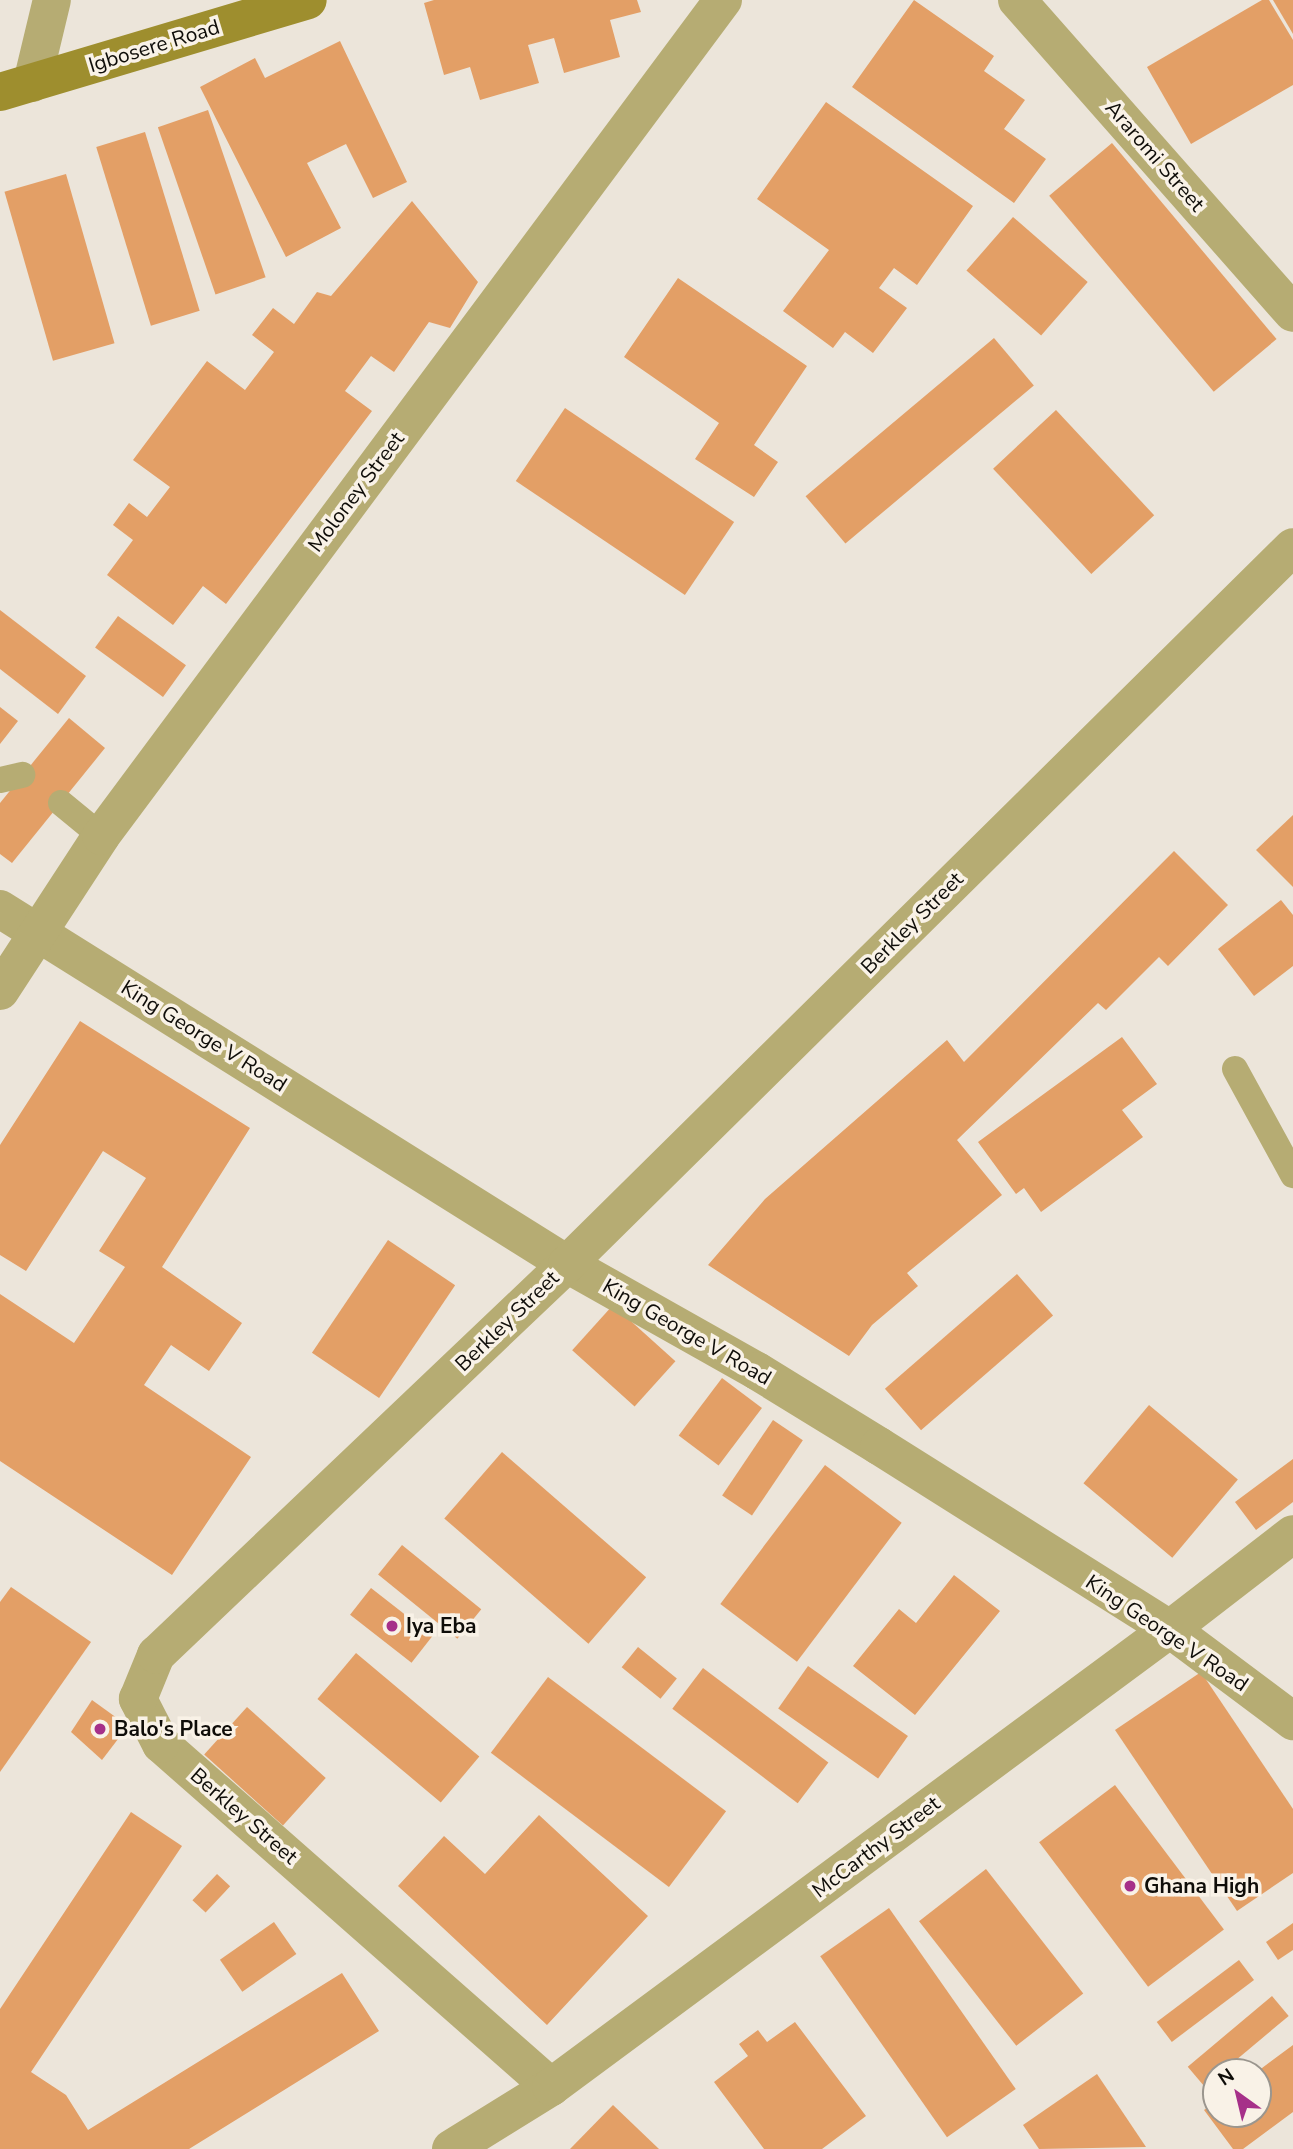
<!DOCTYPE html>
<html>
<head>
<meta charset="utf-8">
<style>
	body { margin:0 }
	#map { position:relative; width:1293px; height:2149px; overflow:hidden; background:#ece5da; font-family:"Nunito Sans",sans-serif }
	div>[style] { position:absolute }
	.building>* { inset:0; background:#e39f66; transform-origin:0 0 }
	.service>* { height:26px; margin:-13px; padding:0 13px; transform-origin:13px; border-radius:13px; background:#b6ac73 }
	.minor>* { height:38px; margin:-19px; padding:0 19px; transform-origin:19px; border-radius:19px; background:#b6ac73 }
	.secondary>* { height:38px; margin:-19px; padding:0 19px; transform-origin:19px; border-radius:19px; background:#9e8e2e }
	.dots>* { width:19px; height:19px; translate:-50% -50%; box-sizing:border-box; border:4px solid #f9f2e7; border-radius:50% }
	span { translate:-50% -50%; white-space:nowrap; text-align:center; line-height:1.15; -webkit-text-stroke:7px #f9f2e7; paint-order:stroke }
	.street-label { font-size:21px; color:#0f0d09 }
	.poi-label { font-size:21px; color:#0f0d09; font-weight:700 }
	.left { translate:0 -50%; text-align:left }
	.north { position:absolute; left:1202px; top:2058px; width:70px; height:70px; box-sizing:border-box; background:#f9f2e7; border:2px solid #9b968e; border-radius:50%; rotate:326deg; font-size:19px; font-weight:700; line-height:28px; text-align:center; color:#0f0d09 }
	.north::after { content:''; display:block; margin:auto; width:24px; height:32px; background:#a63089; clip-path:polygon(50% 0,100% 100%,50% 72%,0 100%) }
</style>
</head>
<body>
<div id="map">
	<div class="building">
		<i style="clip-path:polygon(434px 0,637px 0,641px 12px,610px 20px,620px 57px,564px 73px,554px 38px,528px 45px,539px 83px,480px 100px,470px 67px,444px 75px,424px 3px)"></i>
		<i style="clip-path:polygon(914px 0,994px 56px,984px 71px,1025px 100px,1004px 129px,1046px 159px,1014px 203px,852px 87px)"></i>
		<i style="clip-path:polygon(1262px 0,1269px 0,1293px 40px,1293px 85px,1191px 144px,1147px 67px)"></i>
		<i style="clip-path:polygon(1273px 0,1293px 0,1293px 34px)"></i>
		<i style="clip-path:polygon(340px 41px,407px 182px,373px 198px,346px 144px,307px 163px,341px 228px,286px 257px,200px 87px,255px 58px,265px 78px)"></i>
		<i style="clip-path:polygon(826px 102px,973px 206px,917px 285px,894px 268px,879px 288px,907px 308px,873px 353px,845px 332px,833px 348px,783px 311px,829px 250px,757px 199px)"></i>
		<i style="left:208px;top:110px;width:177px;height:53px;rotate:71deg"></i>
		<i style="left:145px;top:132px;width:187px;height:51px;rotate:73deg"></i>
		<i style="left:1112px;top:143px;width:256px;height:82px;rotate:50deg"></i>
		<i style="left:66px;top:174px;width:176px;height:64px;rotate:74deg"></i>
		<i style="clip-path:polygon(412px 201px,478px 282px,450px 328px,429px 322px,394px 372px,371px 356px,345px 391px,372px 411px,226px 604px,203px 586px,173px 625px,107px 575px,133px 540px,113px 525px,129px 503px,147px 517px,170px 487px,133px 460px,207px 361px,245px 390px,274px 352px,252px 335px,273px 308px,294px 324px,317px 292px,331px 296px)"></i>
		<i style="left:1013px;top:217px;width:99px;height:71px;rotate:41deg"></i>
		<i style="clip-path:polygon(678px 278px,807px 366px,754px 445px,778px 462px,754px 497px,695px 459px,719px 423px,624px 357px)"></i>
		<i style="left:994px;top:338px;width:62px;height:246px;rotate:50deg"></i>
		<i style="left:565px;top:408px;width:204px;height:88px;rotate:34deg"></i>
		<i style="left:1056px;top:410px;width:144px;height:86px;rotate:47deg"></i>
		<i style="clip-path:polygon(0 610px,86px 676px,58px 714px,0 669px)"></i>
		<i style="left:118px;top:616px;width:84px;height:39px;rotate:36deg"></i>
		<i style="clip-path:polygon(0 707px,18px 721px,0 744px)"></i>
		<i style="clip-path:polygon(69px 718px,105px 748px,12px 863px,0 854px,0 803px)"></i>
		<i style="clip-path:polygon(1293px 815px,1293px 887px,1256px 850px)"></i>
		<i style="clip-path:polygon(1174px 851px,1228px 905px,1168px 966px,1159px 957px,1106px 1010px,1098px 1003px,957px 1140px,1002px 1195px,907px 1273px,918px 1286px,872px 1325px,849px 1356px,708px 1265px,765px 1199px,947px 1040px,964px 1062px)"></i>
		<i style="clip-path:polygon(1281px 900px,1293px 915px,1293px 966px,1254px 996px,1218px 949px)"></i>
		<i style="clip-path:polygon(80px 1021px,250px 1128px,162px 1267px,242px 1323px,209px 1371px,171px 1345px,144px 1385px,251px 1457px,172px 1575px,0 1461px,0 1294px,74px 1343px,125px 1267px,99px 1251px,146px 1178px,103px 1151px,26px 1271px,0 1255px,0 1145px)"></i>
		<i style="clip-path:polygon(1122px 1037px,1157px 1084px,1122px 1110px,1143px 1137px,1041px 1212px,1024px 1188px,1016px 1194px,978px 1142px)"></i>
		<i style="left:388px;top:1240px;width:81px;height:136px;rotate:34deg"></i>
		<i style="left:1017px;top:1274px;width:55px;height:175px;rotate:49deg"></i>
		<i style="left:613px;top:1305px;width:84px;height:61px;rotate:42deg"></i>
		<i style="left:722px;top:1378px;width:50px;height:72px;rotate:37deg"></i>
		<i style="left:1149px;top:1405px;width:116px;height:102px;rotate:40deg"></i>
		<i style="left:773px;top:1420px;width:36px;height:91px;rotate:34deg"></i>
		<i style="left:502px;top:1452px;width:191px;height:88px;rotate:41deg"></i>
		<i style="clip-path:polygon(1293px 1459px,1293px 1502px,1256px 1530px,1235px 1502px)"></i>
		<i style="left:825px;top:1465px;width:96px;height:174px;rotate:37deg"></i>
		<i style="left:402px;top:1545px;width:102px;height:38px;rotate:39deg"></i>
		<i style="clip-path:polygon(954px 1575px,1000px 1611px,915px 1715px,853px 1666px,899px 1609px,916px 1623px)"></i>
		<i style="clip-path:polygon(11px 1587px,91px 1642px,0 1772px,0 1602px)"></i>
		<i style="left:371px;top:1588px;width:78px;height:34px;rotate:38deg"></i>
		<i style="left:638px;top:1647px;width:50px;height:26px;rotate:39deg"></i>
		<i style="left:356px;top:1653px;width:161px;height:60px;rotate:40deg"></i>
		<i style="left:808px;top:1666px;width:122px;height:52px;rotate:35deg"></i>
		<i style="left:703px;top:1668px;width:157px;height:51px;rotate:37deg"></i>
		<i style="clip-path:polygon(1201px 1672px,1293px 1809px,1293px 1873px,1237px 1911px,1115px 1730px)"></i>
		<i style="left:548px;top:1677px;width:223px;height:95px;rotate:37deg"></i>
		<i style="clip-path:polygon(92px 1700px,128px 1726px,102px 1760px,71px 1732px)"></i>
		<i style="left:247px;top:1707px;width:106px;height:64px;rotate:42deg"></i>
		<i style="left:1115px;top:1785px;width:181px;height:95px;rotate:53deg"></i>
		<i style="clip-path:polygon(131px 1812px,182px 1846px,31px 2072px,66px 2095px,88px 2130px,342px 1973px,379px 2031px,189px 2149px,0 2149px,0 2009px)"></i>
		<i style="clip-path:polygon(539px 1815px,648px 1916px,547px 2025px,398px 1886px,444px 1836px,485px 1874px)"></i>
		<i style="left:986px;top:1869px;width:158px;height:85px;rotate:52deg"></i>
		<i style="left:217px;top:1874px;width:18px;height:36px;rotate:43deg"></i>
		<i style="left:889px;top:1908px;width:221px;height:84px;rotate:55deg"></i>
		<i style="left:274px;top:1922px;width:39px;height:66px;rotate:55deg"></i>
		<i style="clip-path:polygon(1293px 1923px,1293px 1950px,1278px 1960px,1266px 1942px)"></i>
		<i style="left:1239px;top:1960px;width:25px;height:103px;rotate:53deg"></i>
		<i style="left:1272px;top:1996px;width:26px;height:110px;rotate:50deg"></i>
		<i style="clip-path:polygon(795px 2022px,866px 2116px,822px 2149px,764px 2149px,714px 2082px,748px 2056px,739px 2044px,758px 2030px,767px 2042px)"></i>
		<i style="clip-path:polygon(1293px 2045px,1293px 2112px,1243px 2149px,1233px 2149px,1204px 2110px,1216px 2102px,1216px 2114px,1258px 2114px,1258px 2071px)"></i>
		<i style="clip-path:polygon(1097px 2074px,1146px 2147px,1039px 2149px,1023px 2125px)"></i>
		<i style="clip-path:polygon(613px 2105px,659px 2149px,570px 2149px)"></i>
	</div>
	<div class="service">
		<i style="left:0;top:780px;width:23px;rotate:-13deg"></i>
		<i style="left:61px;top:803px;width:52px;rotate:39.5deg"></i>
		<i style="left:1235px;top:1069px;width:121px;rotate:61.3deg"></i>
	</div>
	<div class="minor">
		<i style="left:1017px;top:0;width:417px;rotate:48.6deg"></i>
		<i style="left:32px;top:83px;width:85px;rotate:-76.5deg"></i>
		<i style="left:0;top:909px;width:669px;rotate:32.05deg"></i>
		<i style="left:567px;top:1264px;width:218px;rotate:29.4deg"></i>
		<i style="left:757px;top:1371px;width:143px;rotate:31.6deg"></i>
		<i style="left:879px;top:1446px;width:344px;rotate:32.2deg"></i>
		<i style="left:1170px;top:1629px;width:154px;rotate:36.8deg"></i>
		<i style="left:0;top:991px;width:185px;rotate:-56.9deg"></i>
		<i style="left:101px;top:836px;width:1042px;rotate:-53.35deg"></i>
		<i style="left:551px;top:2087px;width:519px;rotate:-138.67deg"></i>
		<i style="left:161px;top:1744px;width:51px;rotate:-117.1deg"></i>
		<i style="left:138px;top:1699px;width:48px;rotate:-67.8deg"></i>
		<i style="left:156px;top:1655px;width:567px;rotate:-43.57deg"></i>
		<i style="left:567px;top:1264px;width:1020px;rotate:-44.64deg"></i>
		<i style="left:451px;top:2149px;width:118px;rotate:-31.8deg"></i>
		<i style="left:551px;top:2087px;width:770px;rotate:-36.5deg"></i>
		<i style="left:1170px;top:1629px;width:155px;rotate:-37.7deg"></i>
	</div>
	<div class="secondary">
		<i style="left:0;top:92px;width:321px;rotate:-16.6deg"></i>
	</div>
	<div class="dots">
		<i style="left:392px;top:1626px;background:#a63089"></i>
		<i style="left:100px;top:1729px;background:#a63089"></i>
		<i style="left:1130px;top:1886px;background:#a63089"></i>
	</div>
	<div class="street-label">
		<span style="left:154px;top:46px;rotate:-17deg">Igbosere Road</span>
		<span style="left:1155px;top:156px;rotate:49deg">Araromi Street</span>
		<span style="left:356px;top:492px;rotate:-53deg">Moloney Street</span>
		<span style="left:912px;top:923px;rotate:-45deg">Berkley Street</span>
		<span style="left:204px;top:1036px;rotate:32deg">King George V Road</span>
		<span style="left:507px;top:1321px;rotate:-44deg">Berkley Street</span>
		<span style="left:687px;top:1332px;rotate:30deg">King George V Road</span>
		<span style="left:1167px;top:1633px;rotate:34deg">King George V Road</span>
		<span style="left:244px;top:1816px;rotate:41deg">Berkley Street</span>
		<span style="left:876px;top:1847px;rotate:-37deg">McCarthy Street</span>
	</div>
	<div class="poi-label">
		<span class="left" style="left:406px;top:1626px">Iya Eba</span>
		<span class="left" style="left:114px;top:1729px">Balo's Place</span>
		<span class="left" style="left:1144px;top:1886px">Ghana High</span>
	</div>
	<div class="north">N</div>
</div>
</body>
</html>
